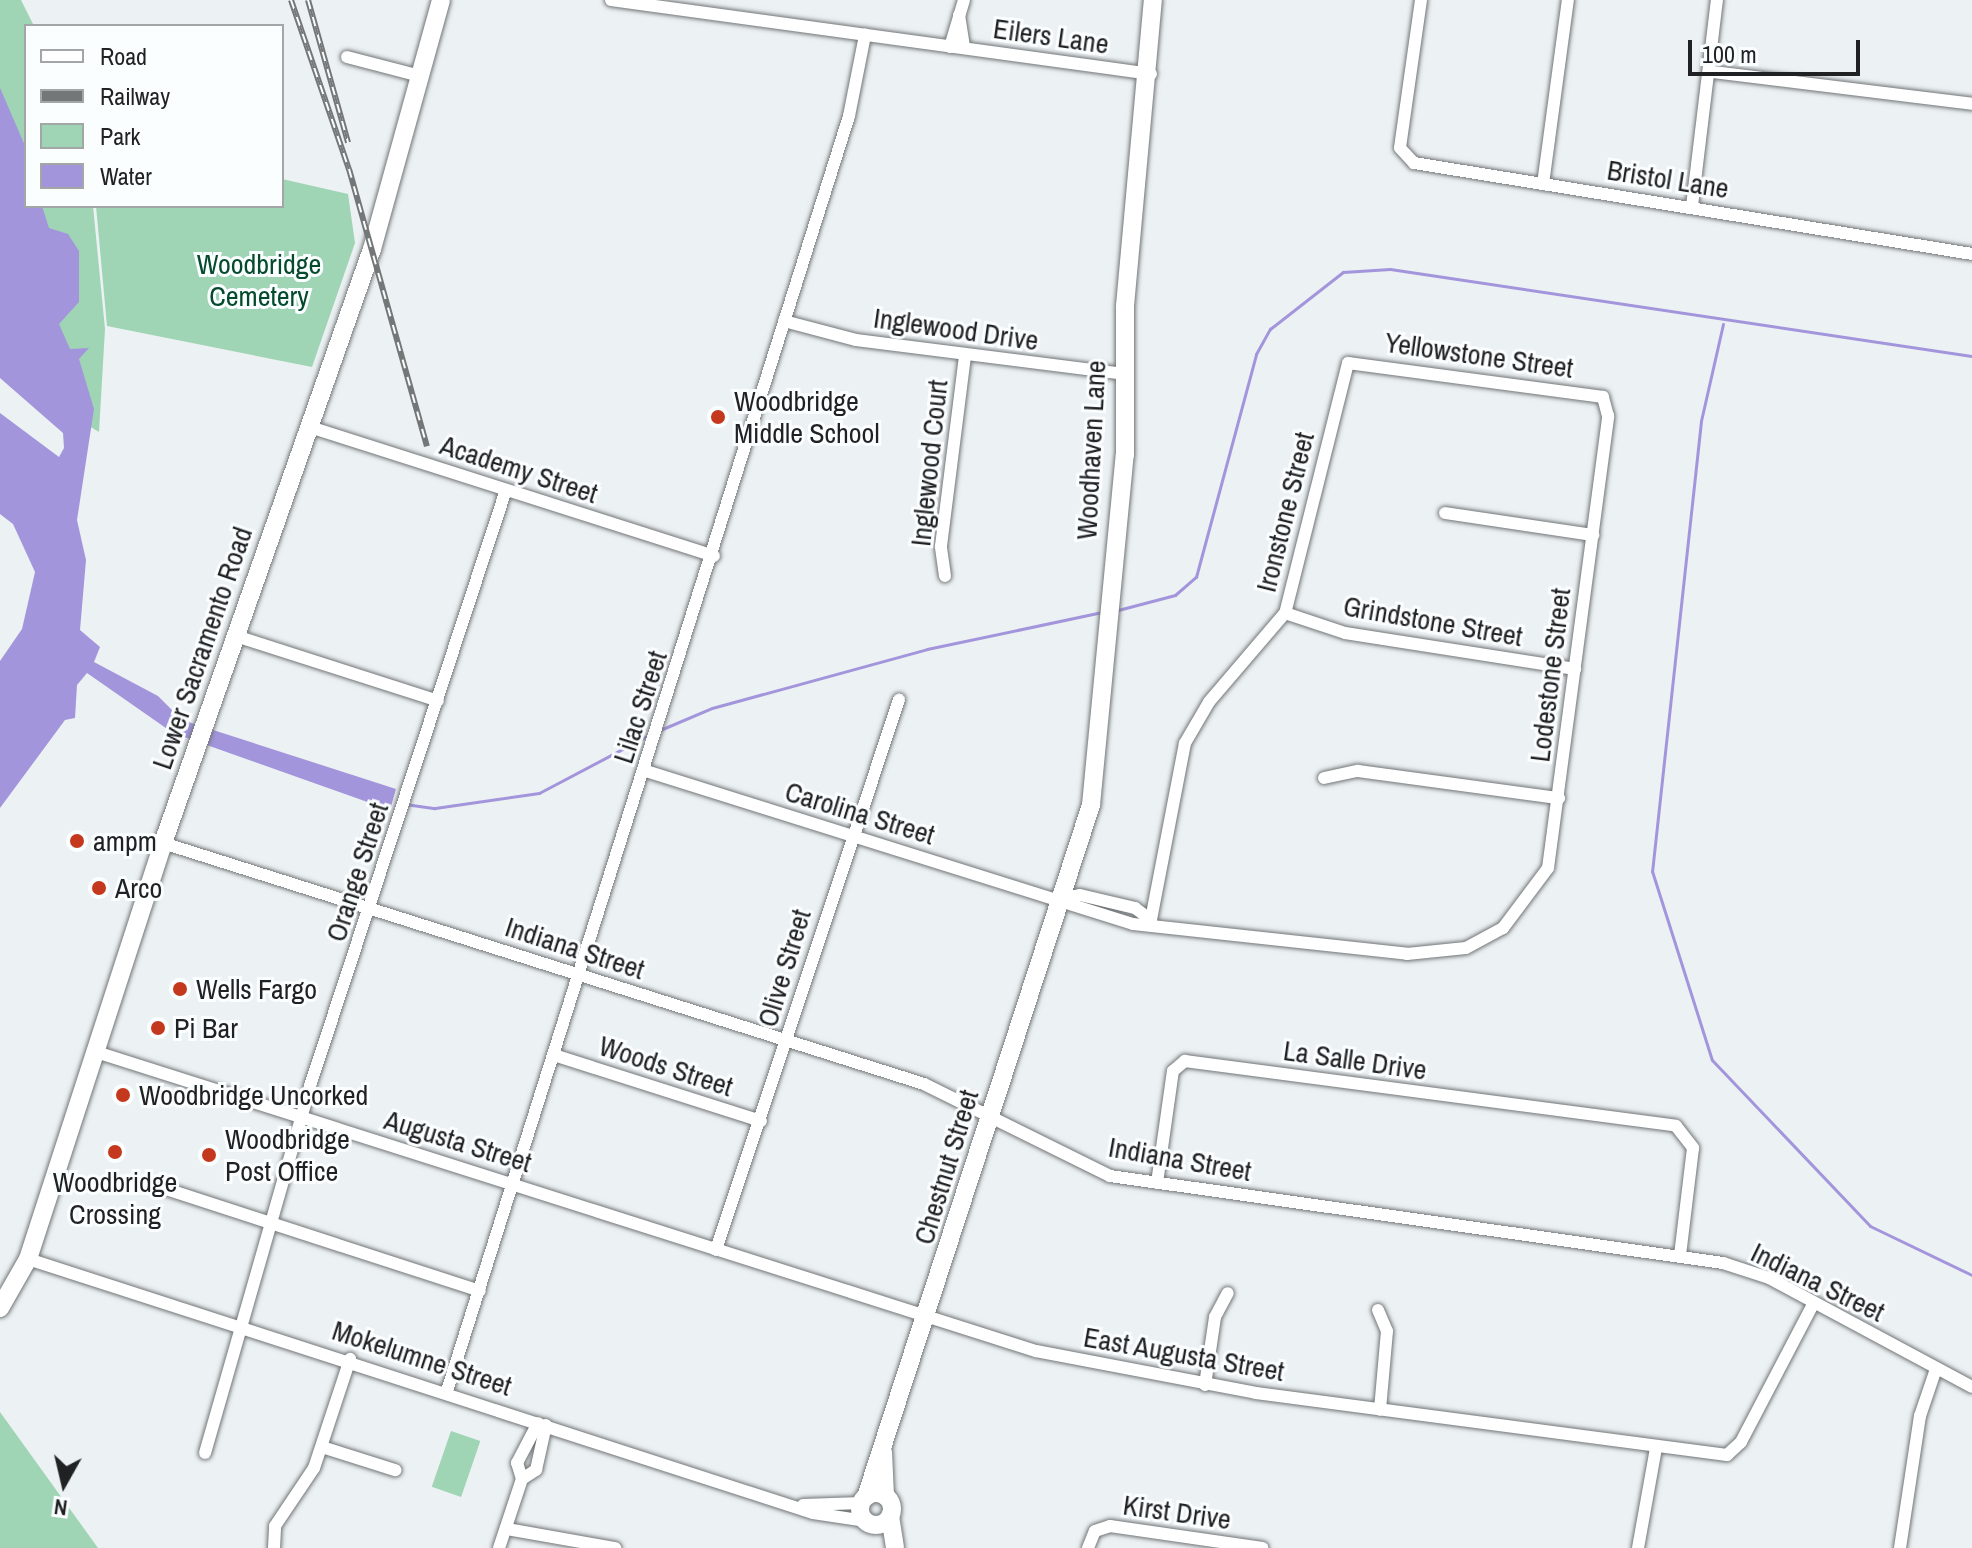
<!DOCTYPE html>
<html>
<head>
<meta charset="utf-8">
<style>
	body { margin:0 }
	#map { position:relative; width:1972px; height:1548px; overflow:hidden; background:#ecf1f3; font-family:"Archivo Narrow",sans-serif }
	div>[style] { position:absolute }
	.green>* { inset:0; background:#9fd4b5; transform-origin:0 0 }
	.water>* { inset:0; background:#a395dc }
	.stream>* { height:3px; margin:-1.5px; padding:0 1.5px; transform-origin:1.5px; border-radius:1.5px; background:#a395dc }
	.roads { filter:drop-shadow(0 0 2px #717577) drop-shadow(0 0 2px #717577) }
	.street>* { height:12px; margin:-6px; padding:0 6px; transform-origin:6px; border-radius:6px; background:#fff }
	.secondary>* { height:18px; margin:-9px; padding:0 9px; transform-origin:9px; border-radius:9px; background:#fff }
	.secondary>.ring { margin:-9px; padding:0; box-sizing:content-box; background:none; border:18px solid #fff; border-radius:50% }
	.rail>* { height:6px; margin-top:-3px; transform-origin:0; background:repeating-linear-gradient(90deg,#fbfeff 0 9px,#747778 0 18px); box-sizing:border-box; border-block:2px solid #747778 }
	.dots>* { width:22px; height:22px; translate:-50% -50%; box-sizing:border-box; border:4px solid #fbfeff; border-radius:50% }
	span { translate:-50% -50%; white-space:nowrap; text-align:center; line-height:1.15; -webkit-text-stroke:6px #fbfeff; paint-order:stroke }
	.street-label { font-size:28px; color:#1f2122 }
	.park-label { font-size:28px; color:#054a2d }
	.poi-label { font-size:28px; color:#1f2122 }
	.left { translate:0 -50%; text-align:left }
	.legend { position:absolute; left:24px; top:24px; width:260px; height:184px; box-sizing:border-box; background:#fbfeff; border:2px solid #a3a6a7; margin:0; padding:10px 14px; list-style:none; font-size:24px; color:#1f2122 }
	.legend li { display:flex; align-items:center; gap:16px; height:40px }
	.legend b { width:40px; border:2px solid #a3a6a7 }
	.north { position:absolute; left:24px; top:1444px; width:80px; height:80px; -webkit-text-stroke:6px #fbfeff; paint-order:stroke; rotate:188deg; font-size:22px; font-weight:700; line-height:32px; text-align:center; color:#1f2122 }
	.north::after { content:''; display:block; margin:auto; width:28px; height:36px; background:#1f2122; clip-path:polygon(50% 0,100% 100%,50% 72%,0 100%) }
	.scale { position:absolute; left:1688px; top:40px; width:172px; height:36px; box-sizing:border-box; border:4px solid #1f2122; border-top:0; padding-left:10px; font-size:24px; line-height:28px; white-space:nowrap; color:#1f2122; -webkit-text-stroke:6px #fbfeff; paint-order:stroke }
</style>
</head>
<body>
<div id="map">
	<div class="green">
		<i style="clip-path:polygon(0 0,21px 0,34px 26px,26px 26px,26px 206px,93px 206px,105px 329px,99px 432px,0 372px)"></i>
		<i style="clip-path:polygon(282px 179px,348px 194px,355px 243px,312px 367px,107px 326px,96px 206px,282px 206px)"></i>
		<i style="clip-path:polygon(0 1412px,98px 1548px,0 1548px)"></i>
		<i style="left:451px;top:1431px;width:31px;height:59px;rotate:19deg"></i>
	</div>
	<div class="water">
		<i style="clip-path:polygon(0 88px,26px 148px,26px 206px,42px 206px,49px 228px,68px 234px,79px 251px,79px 302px,59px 324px,70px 349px,89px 348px,79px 359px,94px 409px,77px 520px,86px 560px,80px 630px,100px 647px,94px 662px,158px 696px,182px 720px,396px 789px,390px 810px,173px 733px,87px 673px,77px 685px,75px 718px,65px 720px,0 808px,0 661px,22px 629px,35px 572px,13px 524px,0 514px,0 413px,59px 457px,64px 448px,63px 433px,0 378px)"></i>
	</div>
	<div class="stream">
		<i style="left:1723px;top:324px;width:99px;rotate:102.8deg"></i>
		<i style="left:1701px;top:421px;width:453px;rotate:96.2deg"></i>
		<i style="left:1652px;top:871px;width:198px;rotate:72.4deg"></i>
		<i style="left:1712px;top:1060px;width:229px;rotate:46.4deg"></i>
		<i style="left:1870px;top:1226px;width:113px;rotate:25.7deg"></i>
		<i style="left:1118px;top:610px;width:59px;rotate:-14.7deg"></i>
		<i style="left:1175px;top:595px;width:28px;rotate:-41deg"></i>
		<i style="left:1196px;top:577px;width:231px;rotate:-74.9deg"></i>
		<i style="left:1256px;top:354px;width:29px;rotate:-61deg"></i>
		<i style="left:1270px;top:329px;width:93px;rotate:-38deg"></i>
		<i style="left:1343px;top:272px;width:47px;rotate:-3.7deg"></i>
		<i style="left:1390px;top:269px;width:588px;rotate:8.5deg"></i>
		<i style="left:660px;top:730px;width:56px;rotate:-22.9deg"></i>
		<i style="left:712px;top:708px;width:223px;rotate:-15.3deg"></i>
		<i style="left:927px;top:649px;width:179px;rotate:-11.9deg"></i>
		<i style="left:405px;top:804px;width:30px;rotate:8deg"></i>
		<i style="left:435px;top:808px;width:105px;rotate:-8.2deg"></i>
		<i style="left:539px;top:793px;width:124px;rotate:-27.8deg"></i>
	</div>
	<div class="roads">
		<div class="street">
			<i style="left:611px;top:0;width:545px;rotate:7.8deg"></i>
			<i style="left:1421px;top:0;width:149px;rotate:98.1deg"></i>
			<i style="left:1400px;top:148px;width:21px;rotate:47deg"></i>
			<i style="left:1414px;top:163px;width:565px;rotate:9.26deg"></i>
			<i style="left:959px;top:15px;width:33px;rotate:81deg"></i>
			<i style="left:950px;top:47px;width:49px;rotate:-73.4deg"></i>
			<i style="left:347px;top:57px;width:75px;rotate:14.6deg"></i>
			<i style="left:1713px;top:72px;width:261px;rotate:7deg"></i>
			<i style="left:1543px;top:184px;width:186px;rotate:-82.3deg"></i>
			<i style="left:1692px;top:206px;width:208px;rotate:-83.1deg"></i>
			<i style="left:784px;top:321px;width:74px;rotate:14.8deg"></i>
			<i style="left:856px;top:340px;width:270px;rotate:7.2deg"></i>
			<i style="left:310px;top:427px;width:424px;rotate:17.7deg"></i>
			<i style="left:1445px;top:513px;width:150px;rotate:8.5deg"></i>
			<i style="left:945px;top:576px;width:30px;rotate:-98deg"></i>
			<i style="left:941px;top:546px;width:193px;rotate:-82.8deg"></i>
			<i style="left:1285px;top:613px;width:63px;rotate:18.4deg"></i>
			<i style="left:1345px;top:633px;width:233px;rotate:8.9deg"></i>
			<i style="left:236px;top:636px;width:212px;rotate:17.8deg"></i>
			<i style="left:646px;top:771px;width:510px;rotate:17.44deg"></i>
			<i style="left:1133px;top:924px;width:276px;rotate:6.2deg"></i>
			<i style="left:1407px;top:954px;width:59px;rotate:-5.8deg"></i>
			<i style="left:1466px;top:948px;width:42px;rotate:-28.4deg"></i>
			<i style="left:1503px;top:928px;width:75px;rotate:-53.1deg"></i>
			<i style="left:1548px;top:868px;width:456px;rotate:-82.4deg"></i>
			<i style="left:1608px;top:416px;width:20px;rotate:-105deg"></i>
			<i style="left:1603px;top:397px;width:257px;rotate:-172.4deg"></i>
			<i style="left:1348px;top:363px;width:258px;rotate:104.1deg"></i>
			<i style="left:1285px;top:613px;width:117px;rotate:130.5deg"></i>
			<i style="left:1209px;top:702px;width:48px;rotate:120.3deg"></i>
			<i style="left:1185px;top:743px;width:180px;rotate:100.9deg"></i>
			<i style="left:1324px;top:778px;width:35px;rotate:-12deg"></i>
			<i style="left:1358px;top:771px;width:203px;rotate:7.7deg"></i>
			<i style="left:163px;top:843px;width:798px;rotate:17.57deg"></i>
			<i style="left:924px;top:1084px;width:208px;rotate:26.3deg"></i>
			<i style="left:1110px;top:1176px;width:619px;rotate:8.08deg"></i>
			<i style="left:1723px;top:1263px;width:48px;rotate:18.1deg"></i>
			<i style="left:1769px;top:1278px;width:230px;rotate:28.2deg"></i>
			<i style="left:1062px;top:898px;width:18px;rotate:-9deg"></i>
			<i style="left:1080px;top:895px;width:57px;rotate:13.3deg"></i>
			<i style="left:1135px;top:908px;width:20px;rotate:37deg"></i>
			<i style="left:93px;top:1051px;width:990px;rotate:17.65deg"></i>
			<i style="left:1036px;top:1351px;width:224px;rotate:10.8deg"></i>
			<i style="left:1256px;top:1393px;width:475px;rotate:7.5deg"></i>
			<i style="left:1727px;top:1455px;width:19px;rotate:-43deg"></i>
			<i style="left:1741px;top:1442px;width:156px;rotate:-62.4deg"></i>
			<i style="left:557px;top:1056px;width:214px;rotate:17.7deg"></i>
			<i style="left:1157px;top:1183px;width:113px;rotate:-81.9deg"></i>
			<i style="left:1173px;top:1071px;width:16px;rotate:-40deg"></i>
			<i style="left:1185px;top:1061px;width:495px;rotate:7.5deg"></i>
			<i style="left:1676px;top:1126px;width:28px;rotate:52deg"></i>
			<i style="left:1693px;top:1148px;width:109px;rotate:96.9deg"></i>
			<i style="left:163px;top:1188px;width:333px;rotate:18deg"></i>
			<i style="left:716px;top:1250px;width:580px;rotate:-71.6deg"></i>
			<i style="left:28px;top:1259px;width:825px;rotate:17.93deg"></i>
			<i style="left:813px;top:1513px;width:54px;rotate:8.6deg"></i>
			<i style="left:1378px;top:1310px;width:23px;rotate:67deg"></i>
			<i style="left:1387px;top:1331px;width:79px;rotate:95.1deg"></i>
			<i style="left:1205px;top:1385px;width:69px;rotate:-81.6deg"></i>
			<i style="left:1215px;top:1317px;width:27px;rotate:-62deg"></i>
			<i style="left:447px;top:1391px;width:1337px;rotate:-72.5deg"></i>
			<i style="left:849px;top:116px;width:83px;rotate:-78.8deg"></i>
			<i style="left:322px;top:1447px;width:77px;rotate:17.5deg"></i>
			<i style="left:205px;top:1453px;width:382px;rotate:-74deg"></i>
			<i style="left:310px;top:1086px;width:627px;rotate:-71.8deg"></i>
			<i style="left:522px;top:1479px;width:17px;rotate:-33deg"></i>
			<i style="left:536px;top:1470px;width:46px;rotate:-77.5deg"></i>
			<i style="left:803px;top:1505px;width:59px;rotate:-1.9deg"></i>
			<i style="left:507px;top:1529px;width:110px;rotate:10deg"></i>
			<i style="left:274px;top:1548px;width:22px;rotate:-87deg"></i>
			<i style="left:275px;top:1526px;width:70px;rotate:-56.1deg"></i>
			<i style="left:314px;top:1468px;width:115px;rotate:-71.7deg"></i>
			<i style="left:499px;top:1548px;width:73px;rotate:-71.6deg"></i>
			<i style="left:522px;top:1479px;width:17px;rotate:-107deg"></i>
			<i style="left:517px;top:1463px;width:45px;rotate:-62.3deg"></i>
			<i style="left:1088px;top:1548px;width:18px;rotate:-68deg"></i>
			<i style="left:1095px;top:1531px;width:16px;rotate:-18deg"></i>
			<i style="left:1110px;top:1526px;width:154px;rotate:8.2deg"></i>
			<i style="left:1638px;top:1548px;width:102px;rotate:-79.8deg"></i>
			<i style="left:1900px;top:1548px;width:134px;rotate:-81.4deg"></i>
			<i style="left:1920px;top:1416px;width:50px;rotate:-71.2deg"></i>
		</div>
		<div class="secondary">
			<i style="left:0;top:1308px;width:56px;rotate:-60.3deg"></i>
			<i style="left:28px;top:1259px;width:437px;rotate:-72deg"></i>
			<i style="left:163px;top:843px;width:630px;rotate:-70.62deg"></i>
			<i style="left:372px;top:249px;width:258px;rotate:-74.5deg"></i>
			<i style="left:883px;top:1452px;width:44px;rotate:87.4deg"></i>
			<i class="ring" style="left:860px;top:1493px;width:14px;height:14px"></i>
			<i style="left:866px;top:1497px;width:728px;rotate:-71.99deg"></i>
			<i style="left:1091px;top:805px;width:352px;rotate:-84.5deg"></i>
			<i style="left:1125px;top:455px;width:149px;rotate:-90deg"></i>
			<i style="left:1125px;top:306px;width:307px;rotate:-84.8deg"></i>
			<i style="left:890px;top:1516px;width:32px;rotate:81deg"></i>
		</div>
	</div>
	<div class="rail">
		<i style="left:291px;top:0;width:179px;rotate:71.1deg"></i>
		<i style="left:349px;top:169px;width:288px;rotate:74.3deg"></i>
		<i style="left:308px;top:0;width:148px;rotate:74.3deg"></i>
	</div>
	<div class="dots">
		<i style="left:718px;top:417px;background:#c4391d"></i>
		<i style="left:77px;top:841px;background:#c4391d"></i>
		<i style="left:99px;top:888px;background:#c4391d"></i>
		<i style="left:180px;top:989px;background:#c4391d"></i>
		<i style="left:158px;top:1028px;background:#c4391d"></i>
		<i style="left:123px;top:1095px;background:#c4391d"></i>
		<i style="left:115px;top:1152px;background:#c4391d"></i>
		<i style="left:209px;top:1155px;background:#c4391d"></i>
	</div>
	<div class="street-label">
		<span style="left:1051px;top:36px;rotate:8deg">Eilers Lane</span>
		<span style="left:1668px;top:179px;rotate:9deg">Bristol Lane</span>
		<span style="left:956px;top:329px;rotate:8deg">Inglewood Drive</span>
		<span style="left:1479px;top:355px;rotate:8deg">Yellowstone Street</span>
		<span style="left:1091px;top:450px;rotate:-87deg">Woodhaven Lane</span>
		<span style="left:929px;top:463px;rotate:-84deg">Inglewood Court</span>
		<span style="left:519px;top:469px;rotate:18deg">Academy Street</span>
		<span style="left:1285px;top:512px;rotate:-76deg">Ironstone Street</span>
		<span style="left:1433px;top:621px;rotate:10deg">Grindstone Street</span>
		<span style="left:202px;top:648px;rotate:-71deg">Lower Sacramento Road</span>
		<span style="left:1550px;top:675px;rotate:-83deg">Lodestone Street</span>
		<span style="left:640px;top:707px;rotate:-72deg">Lilac Street</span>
		<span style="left:860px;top:813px;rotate:17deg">Carolina Street</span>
		<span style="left:357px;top:872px;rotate:-72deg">Orange Street</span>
		<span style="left:575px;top:948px;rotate:18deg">Indiana Street</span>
		<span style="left:784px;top:968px;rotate:-73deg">Olive Street</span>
		<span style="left:1355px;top:1060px;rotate:8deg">La Salle Drive</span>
		<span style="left:666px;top:1066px;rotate:18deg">Woods Street</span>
		<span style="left:458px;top:1141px;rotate:17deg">Augusta Street</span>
		<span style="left:1180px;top:1159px;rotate:10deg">Indiana Street</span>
		<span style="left:946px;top:1167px;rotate:-73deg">Chestnut Street</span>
		<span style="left:1818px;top:1282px;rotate:26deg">Indiana Street</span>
		<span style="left:1184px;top:1354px;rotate:10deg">East Augusta Street</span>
		<span style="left:422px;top:1358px;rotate:18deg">Mokelumne Street</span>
		<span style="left:1177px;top:1512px;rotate:8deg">Kirst Drive</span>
	</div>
	<div class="park-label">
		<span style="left:259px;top:280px">Woodbridge<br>Cemetery</span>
	</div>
	<div class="poi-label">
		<span class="left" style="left:734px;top:417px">Woodbridge<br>Middle School</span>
		<span class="left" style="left:93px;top:841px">ampm</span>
		<span class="left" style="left:115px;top:888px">Arco</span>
		<span class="left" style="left:196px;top:989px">Wells Fargo</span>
		<span class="left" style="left:174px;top:1028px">Pi Bar</span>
		<span class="left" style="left:139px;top:1095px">Woodbridge Uncorked</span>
		<span class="left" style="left:225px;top:1155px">Woodbridge<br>Post Office</span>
		<span style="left:115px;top:1198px">Woodbridge<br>Crossing</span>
	</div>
	<ul class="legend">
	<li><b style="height:10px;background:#fff"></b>Road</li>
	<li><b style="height:10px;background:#747778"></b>Railway</li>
	<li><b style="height:22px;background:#9fd4b5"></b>Park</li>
	<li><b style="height:22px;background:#a395dc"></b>Water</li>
	</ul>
	<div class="north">N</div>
	<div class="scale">100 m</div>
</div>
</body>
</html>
